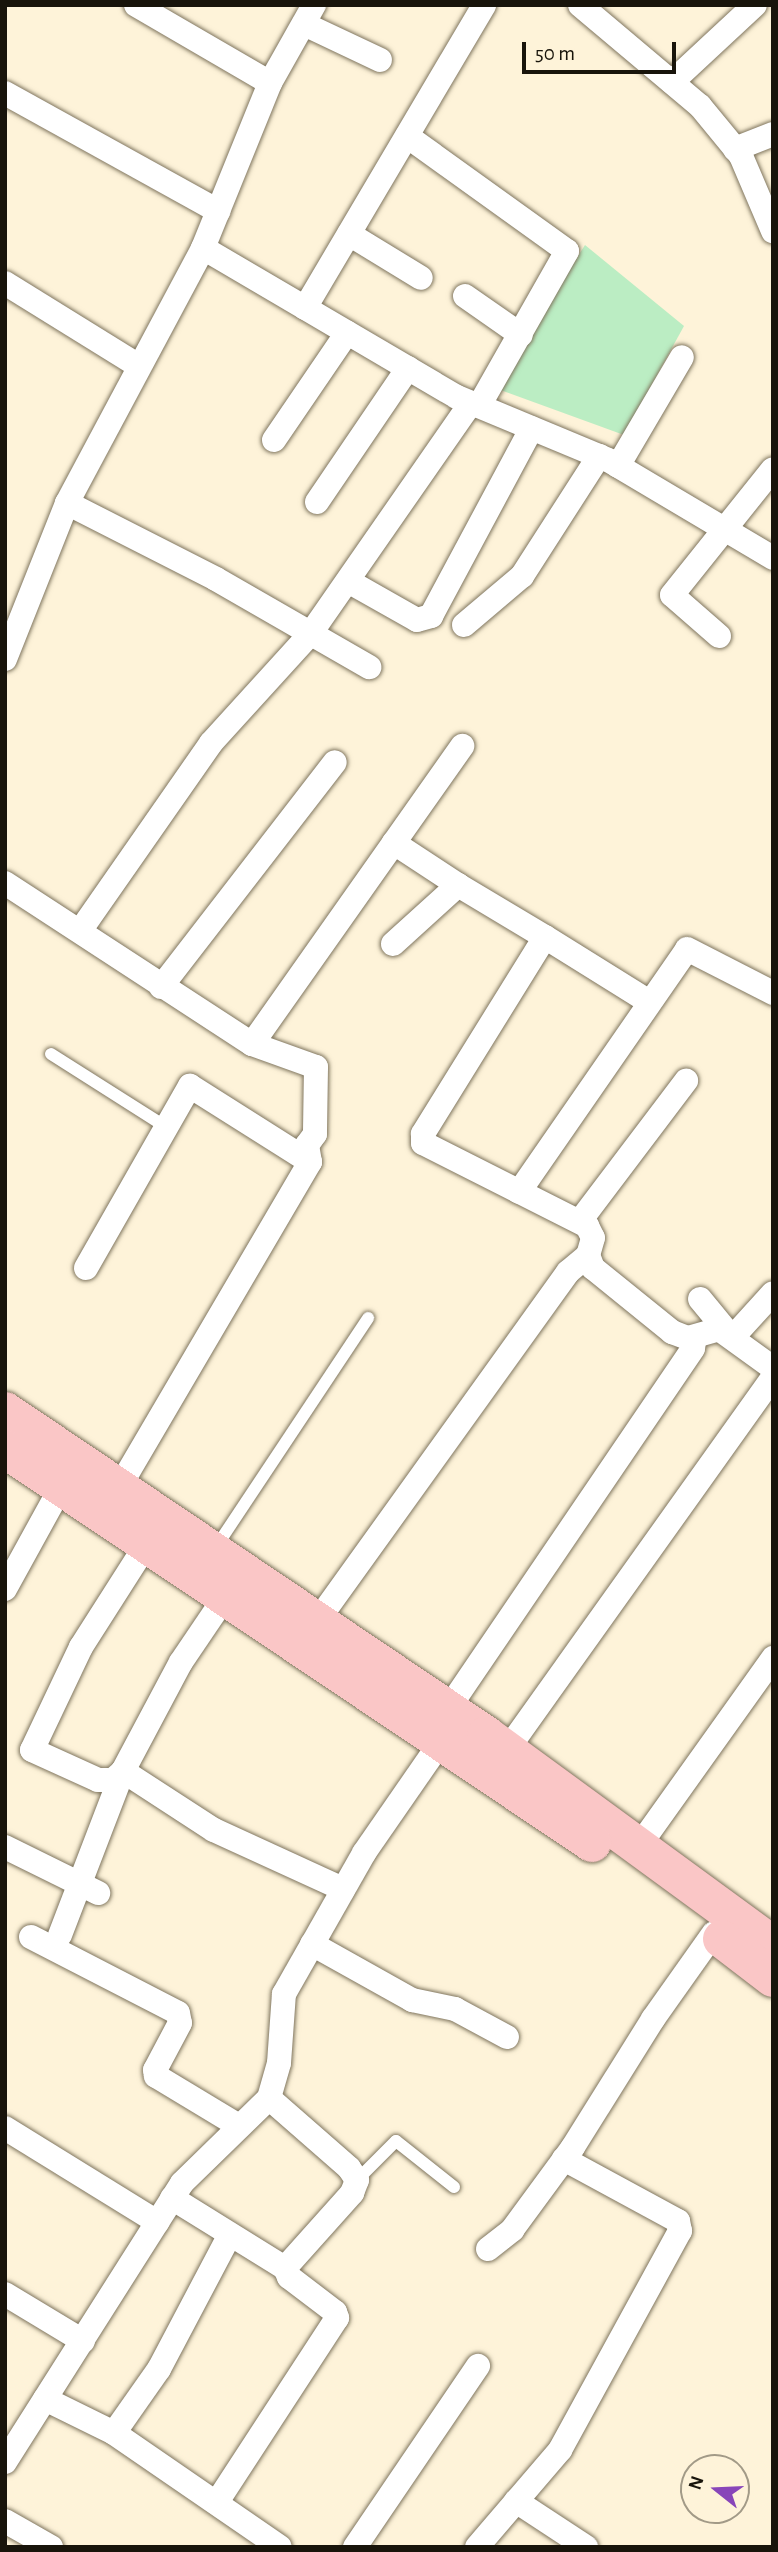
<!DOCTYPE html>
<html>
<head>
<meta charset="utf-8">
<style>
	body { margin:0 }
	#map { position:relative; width:778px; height:2552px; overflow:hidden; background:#fef3d9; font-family:"Alegreya Sans",sans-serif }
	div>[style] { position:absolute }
	.green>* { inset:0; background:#bbedc3 }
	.roads { filter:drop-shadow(0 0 2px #7f755e) drop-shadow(0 0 2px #7f755e) }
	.service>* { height:12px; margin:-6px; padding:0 6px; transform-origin:6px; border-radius:6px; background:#fff }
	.minor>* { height:24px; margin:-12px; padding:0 12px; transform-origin:12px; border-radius:12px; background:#fff }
	.primary>* { height:38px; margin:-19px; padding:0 19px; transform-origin:19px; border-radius:19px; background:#fac6c6 }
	span { translate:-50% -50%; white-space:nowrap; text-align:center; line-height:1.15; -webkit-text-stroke:5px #fef3d9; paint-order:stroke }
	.frame { position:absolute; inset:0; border:7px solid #18140b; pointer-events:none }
	.north { position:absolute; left:680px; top:2454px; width:70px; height:70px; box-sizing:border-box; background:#fef3d9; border:2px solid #a29a87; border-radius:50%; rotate:288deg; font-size:19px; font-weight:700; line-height:28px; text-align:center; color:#18140b }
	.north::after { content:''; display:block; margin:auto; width:24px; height:32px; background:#8845b9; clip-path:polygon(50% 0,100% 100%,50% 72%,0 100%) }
	.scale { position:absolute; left:522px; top:42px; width:154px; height:32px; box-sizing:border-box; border:4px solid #18140b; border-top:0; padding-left:9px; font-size:21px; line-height:24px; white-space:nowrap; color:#18140b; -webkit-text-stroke:5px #fef3d9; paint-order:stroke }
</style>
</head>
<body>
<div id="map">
	<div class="green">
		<i style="clip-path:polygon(585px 245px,684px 326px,624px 435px,495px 388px)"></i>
	</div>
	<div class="roads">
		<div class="service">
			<i style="left:51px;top:1054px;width:136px;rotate:32.4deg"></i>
			<i style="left:216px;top:1547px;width:275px;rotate:-56.4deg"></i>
			<i style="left:357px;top:2180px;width:55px;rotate:-45deg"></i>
			<i style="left:396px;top:2141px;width:74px;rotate:38.4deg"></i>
		</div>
		<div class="minor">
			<i style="left:136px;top:5px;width:155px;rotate:30.2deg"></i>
			<i style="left:580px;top:5px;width:157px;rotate:40.1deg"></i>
			<i style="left:700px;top:106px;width:65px;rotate:50.6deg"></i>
			<i style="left:741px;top:156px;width:82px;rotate:66.9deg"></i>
			<i style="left:304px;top:24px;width:84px;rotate:25.3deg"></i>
			<i style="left:672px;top:82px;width:113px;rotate:-42.9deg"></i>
			<i style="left:5px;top:93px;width:244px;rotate:29deg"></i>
			<i style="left:407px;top:136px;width:197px;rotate:35.7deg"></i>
			<i style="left:567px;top:251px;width:178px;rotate:119.6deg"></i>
			<i style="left:735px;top:149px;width:41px;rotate:-21.5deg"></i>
			<i style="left:349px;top:234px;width:84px;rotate:31.4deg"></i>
			<i style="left:203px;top:248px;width:294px;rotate:30.4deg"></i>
			<i style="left:457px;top:397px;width:164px;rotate:22.6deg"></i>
			<i style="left:608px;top:460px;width:192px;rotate:30.7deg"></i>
			<i style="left:5px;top:283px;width:155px;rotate:31.8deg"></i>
			<i style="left:465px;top:296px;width:68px;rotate:34.9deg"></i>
			<i style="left:305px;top:308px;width:352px;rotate:-59.4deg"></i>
			<i style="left:274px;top:440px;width:130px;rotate:-55.7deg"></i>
			<i style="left:618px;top:466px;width:126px;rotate:-59.6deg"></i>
			<i style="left:317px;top:502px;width:162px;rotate:-55.8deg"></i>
			<i style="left:67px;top:503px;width:167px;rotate:27deg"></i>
			<i style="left:216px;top:579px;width:177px;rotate:29.9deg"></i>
			<i style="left:348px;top:581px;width:79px;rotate:29.5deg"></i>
			<i style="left:417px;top:620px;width:15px;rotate:-16deg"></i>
			<i style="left:431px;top:616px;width:213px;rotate:-61.8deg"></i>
			<i style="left:464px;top:625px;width:76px;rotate:-40.2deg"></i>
			<i style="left:522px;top:576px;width:143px;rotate:-57.3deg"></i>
			<i style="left:719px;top:636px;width:62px;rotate:-138.9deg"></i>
			<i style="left:672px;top:595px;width:161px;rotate:-51.3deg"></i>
			<i style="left:5px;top:659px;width:168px;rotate:-68.3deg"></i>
			<i style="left:67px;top:503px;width:289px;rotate:-61.9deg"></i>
			<i style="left:203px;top:248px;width:178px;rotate:-67.9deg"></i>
			<i style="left:270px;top:83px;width:90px;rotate:-60.6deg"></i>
			<i style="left:5px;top:883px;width:295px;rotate:33.1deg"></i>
			<i style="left:252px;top:1044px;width:68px;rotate:19.8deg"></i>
			<i style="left:316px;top:1067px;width:67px;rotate:90.9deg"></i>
			<i style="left:315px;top:1134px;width:14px;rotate:126deg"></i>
			<i style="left:307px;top:1145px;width:17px;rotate:80deg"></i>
			<i style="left:458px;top:885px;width:101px;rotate:30.9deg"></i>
			<i style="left:545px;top:937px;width:232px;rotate:121.8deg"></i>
			<i style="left:423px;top:1134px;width:9px;rotate:90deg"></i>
			<i style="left:423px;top:1143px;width:184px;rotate:26.8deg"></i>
			<i style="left:587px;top:1226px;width:13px;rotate:63deg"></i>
			<i style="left:593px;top:1238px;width:18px;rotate:106deg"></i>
			<i style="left:588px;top:1255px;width:14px;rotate:69deg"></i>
			<i style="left:593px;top:1268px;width:102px;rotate:39deg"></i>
			<i style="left:672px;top:1332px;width:17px;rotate:21deg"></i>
			<i style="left:688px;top:1338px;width:32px;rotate:-16deg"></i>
			<i style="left:719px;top:1329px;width:67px;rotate:35.8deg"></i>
			<i style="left:80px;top:931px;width:229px;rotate:-55.1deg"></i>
			<i style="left:211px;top:743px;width:149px;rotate:-47.7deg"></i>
			<i style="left:311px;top:633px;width:280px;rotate:-55.2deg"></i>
			<i style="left:545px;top:937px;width:121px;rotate:31.9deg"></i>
			<i style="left:393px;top:944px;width:88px;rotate:-42.2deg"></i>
			<i style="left:458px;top:885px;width:77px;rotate:-146.7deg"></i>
			<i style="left:161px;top:987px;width:284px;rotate:-52.3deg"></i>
			<i style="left:252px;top:1044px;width:365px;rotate:-54.8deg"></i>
			<i style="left:519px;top:1192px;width:295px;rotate:-55.3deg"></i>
			<i style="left:687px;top:949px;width:97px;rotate:27.1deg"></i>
			<i style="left:580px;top:1221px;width:176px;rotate:-52.9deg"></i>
			<i style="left:86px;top:1268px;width:210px;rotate:-60.3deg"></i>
			<i style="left:190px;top:1086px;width:142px;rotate:32.3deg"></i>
			<i style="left:310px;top:1162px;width:389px;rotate:120.4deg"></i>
			<i style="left:700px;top:1299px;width:44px;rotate:50.5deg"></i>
			<i style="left:733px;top:1337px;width:59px;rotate:-47.7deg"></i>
			<i style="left:146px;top:1545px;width:121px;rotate:122.5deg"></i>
			<i style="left:81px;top:1647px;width:114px;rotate:115.4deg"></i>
			<i style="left:32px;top:1750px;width:72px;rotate:24.4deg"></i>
			<i style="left:98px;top:1780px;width:15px"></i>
			<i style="left:113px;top:1780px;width:13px;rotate:-42deg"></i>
			<i style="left:123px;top:1771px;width:123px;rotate:-62deg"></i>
			<i style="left:181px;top:1662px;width:78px;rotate:-55.9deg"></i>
			<i style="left:5px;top:1589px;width:129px;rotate:-61.2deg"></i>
			<i style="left:318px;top:1620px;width:428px;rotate:-54.3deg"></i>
			<i style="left:568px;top:1272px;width:26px;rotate:-40deg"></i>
			<i style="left:448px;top:1709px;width:436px;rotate:-55.8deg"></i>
			<i style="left:693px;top:1348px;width:11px;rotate:-80deg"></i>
			<i style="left:507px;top:1750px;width:458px;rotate:-54.5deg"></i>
			<i style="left:639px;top:1846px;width:231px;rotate:-54.5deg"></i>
			<i style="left:5px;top:1847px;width:104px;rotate:26.3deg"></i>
			<i style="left:60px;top:1935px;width:176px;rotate:-69deg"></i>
			<i style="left:123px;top:1771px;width:108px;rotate:33deg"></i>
			<i style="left:214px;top:1830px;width:142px;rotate:24.6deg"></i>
			<i style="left:31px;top:1937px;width:165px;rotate:27.3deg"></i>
			<i style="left:178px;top:2013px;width:10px;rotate:79deg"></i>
			<i style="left:180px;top:2023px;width:53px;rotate:118deg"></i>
			<i style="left:155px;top:2070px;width:6px;rotate:81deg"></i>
			<i style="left:156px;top:2076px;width:97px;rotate:31.1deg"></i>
			<i style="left:312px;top:1944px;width:115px;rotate:29.2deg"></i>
			<i style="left:412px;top:2000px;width:44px;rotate:11.8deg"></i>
			<i style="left:455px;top:2009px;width:59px;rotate:28.3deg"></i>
			<i style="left:5px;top:2128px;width:179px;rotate:31.7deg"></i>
			<i style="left:172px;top:2198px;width:133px;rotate:31.8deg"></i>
			<i style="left:285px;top:2268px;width:101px;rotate:-48.2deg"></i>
			<i style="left:352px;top:2193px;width:14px;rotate:-69deg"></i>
			<i style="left:357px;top:2180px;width:14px;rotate:-124deg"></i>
			<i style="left:349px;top:2168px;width:106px;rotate:-138.8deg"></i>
			<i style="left:488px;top:2249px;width:31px;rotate:-38deg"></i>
			<i style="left:512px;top:2230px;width:103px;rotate:-53.7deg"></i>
			<i style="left:573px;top:2147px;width:151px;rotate:-58deg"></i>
			<i style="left:653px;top:2019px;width:105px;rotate:-54.7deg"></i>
			<i style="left:5px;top:2294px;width:91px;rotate:31.1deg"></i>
			<i style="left:45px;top:2399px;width:77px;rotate:26.2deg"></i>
			<i style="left:114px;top:2433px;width:201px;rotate:34.5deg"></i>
			<i style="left:114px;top:2433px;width:78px;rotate:-54.9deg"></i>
			<i style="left:159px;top:2369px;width:150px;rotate:-62.2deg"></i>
			<i style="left:5px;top:2462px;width:330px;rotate:-57.6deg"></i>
			<i style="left:182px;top:2183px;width:122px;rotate:-44.3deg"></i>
			<i style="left:269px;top:2098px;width:36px;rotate:-74deg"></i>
			<i style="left:279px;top:2063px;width:69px;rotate:-85.9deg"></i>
			<i style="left:284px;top:1994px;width:162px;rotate:-60.4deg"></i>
			<i style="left:364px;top:1853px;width:135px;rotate:-55.3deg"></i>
			<i style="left:516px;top:2501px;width:84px;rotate:33.3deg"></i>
			<i style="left:217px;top:2502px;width:220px;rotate:-56.9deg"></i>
			<i style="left:337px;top:2318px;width:6px;rotate:-108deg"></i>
			<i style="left:335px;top:2312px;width:58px;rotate:-142.7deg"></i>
			<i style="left:289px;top:2277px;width:10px;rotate:-114deg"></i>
			<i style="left:5px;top:2521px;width:53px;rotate:29.5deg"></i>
			<i style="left:355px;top:2547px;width:219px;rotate:-55.8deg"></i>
			<i style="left:477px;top:2547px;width:128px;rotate:-49.4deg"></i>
			<i style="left:560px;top:2450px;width:250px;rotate:-61.3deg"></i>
			<i style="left:680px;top:2231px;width:10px;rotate:-101deg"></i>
			<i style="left:678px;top:2221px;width:130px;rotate:-151.5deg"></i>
		</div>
		<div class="primary">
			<i style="left:5px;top:1411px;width:580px;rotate:33.96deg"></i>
			<i style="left:486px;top:1735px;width:356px;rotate:36.2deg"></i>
			<i style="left:5px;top:1449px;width:707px;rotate:33.87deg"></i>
			<i style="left:722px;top:1939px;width:64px;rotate:37.4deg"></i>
		</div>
	</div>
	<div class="frame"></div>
	<div class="north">N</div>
	<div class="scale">50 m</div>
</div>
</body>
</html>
